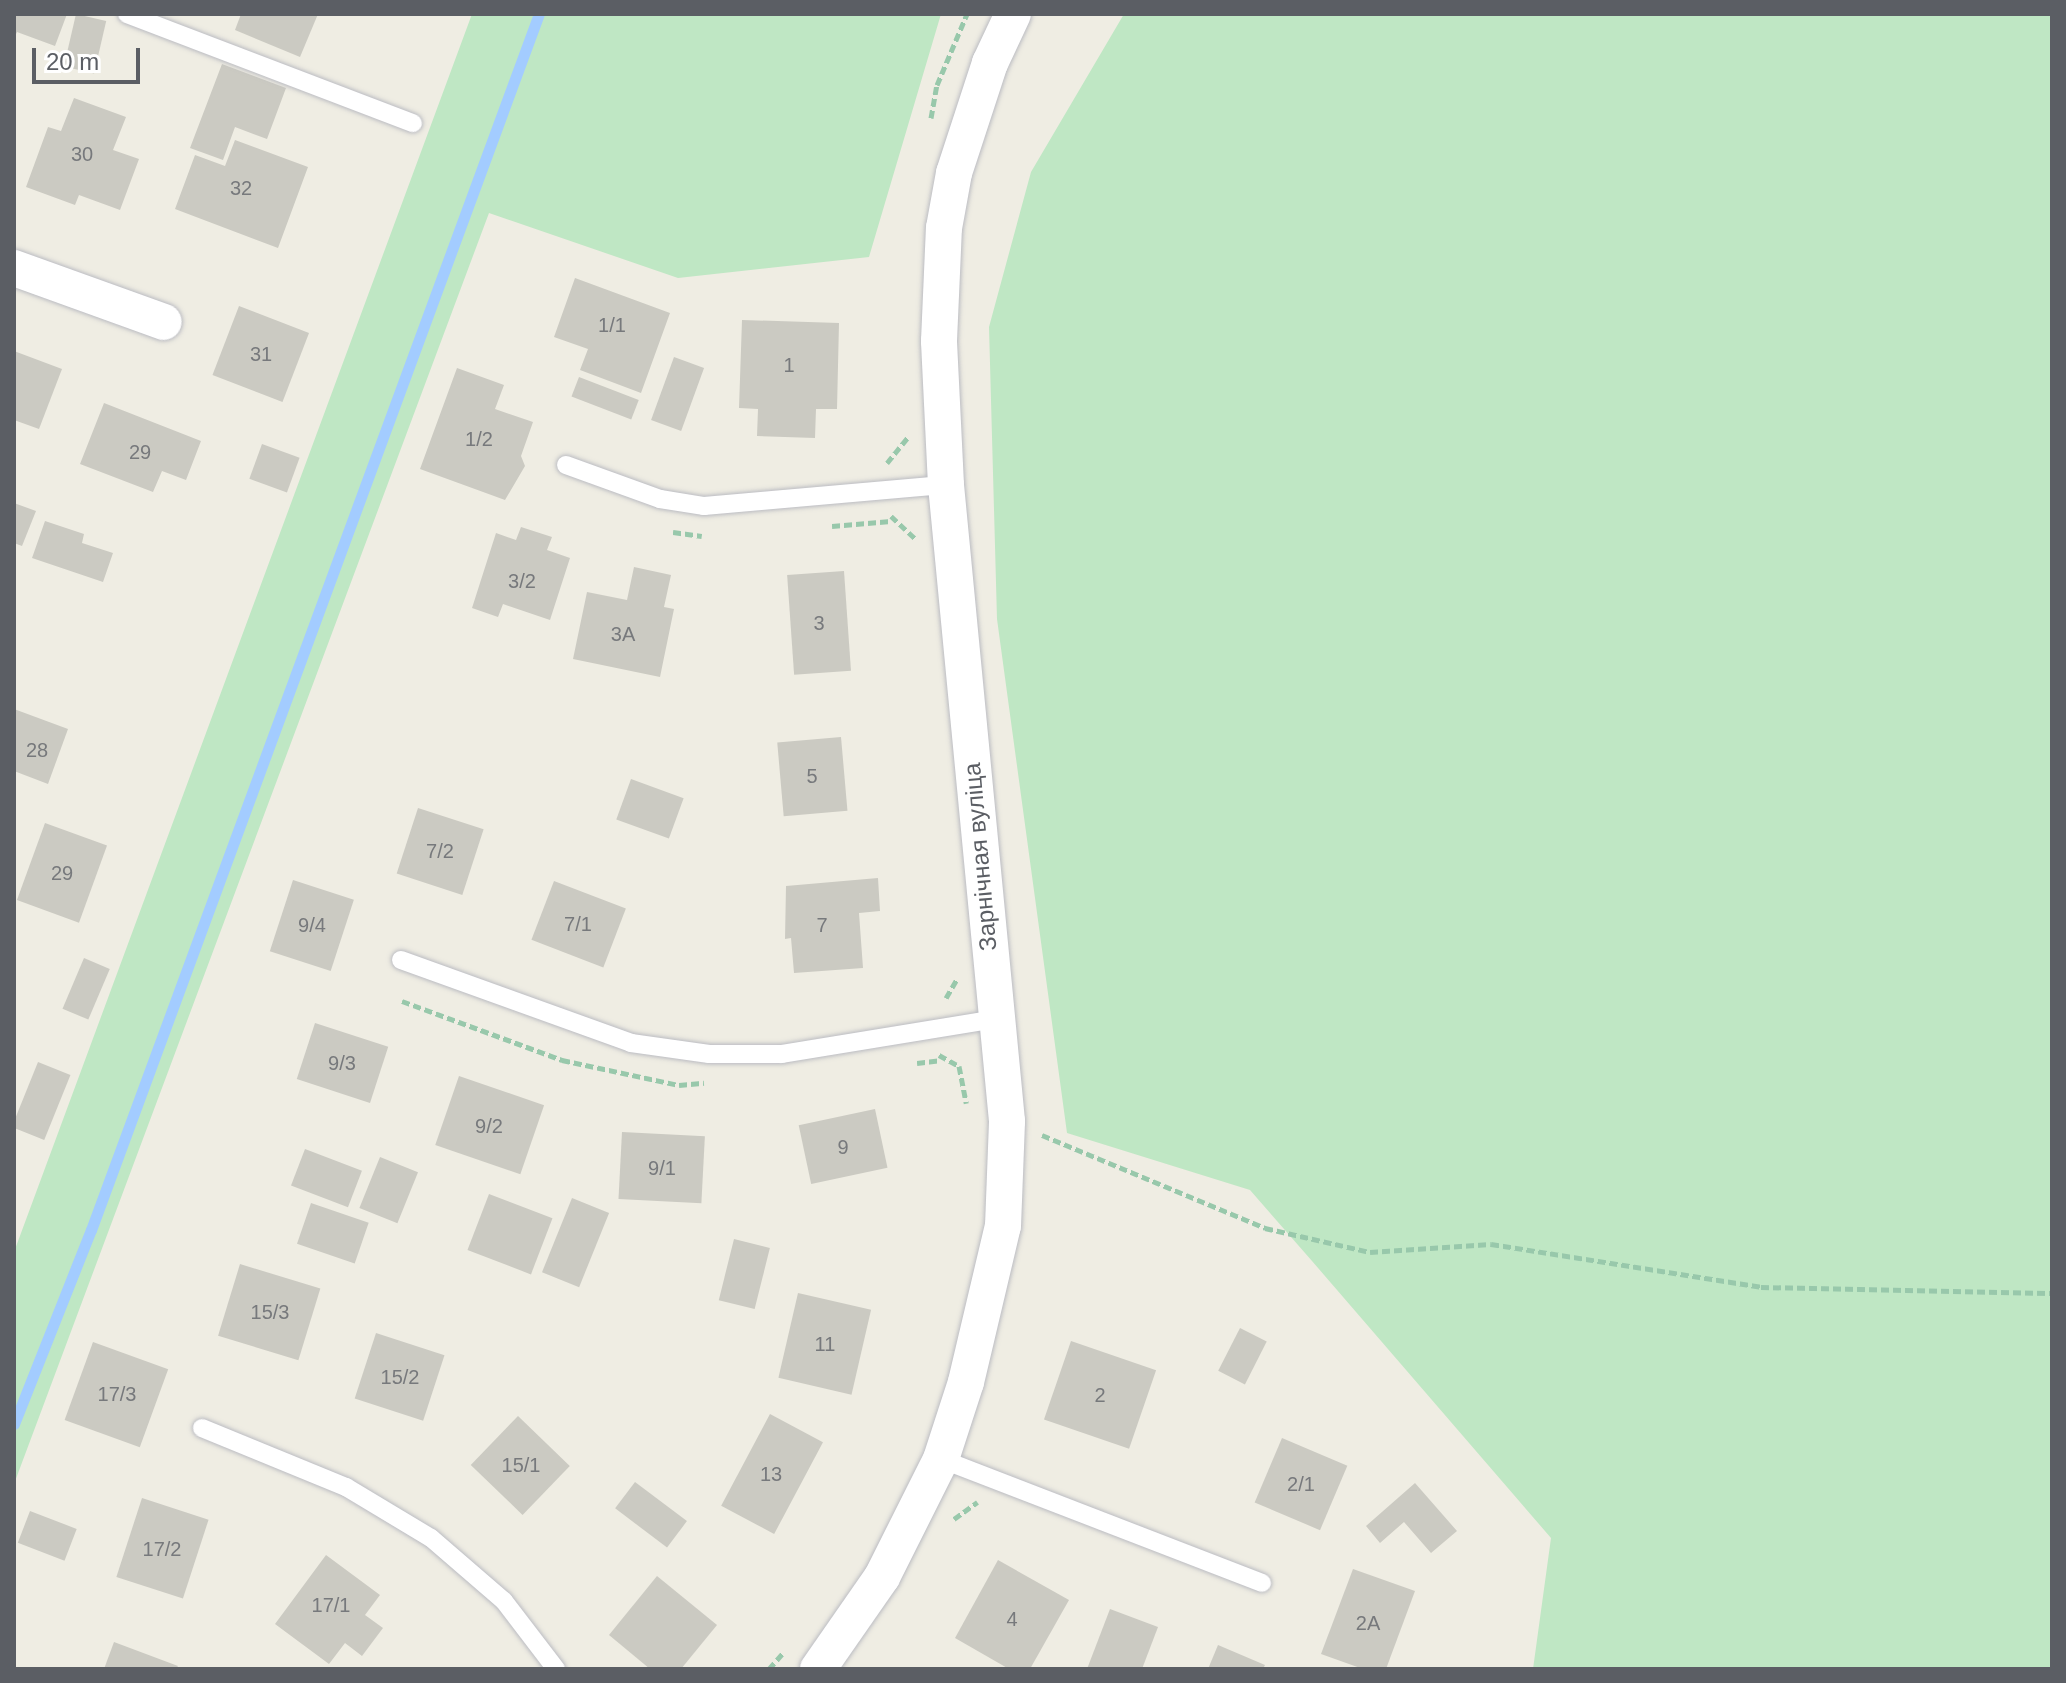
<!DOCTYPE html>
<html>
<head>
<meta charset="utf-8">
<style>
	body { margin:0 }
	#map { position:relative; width:2066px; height:1683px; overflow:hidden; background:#efede3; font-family:Arial,sans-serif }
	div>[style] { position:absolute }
	.green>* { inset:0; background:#bfe7c4 }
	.stream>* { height:11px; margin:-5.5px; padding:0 5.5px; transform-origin:5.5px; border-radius:5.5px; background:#a3ccff }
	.building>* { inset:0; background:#cbcac2; transform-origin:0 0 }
	.path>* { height:5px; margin-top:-2.5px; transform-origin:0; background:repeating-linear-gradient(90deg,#98c8ab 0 8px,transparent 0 12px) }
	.roads { filter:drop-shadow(0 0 2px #bbbcc2) drop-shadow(0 0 2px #bbbcc2) }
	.lane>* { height:18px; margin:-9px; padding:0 9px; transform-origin:9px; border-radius:9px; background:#fff }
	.street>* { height:36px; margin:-18px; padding:0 18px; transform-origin:18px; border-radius:18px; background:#fff }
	span { translate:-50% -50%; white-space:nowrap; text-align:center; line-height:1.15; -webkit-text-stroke:7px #fff; paint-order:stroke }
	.number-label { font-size:20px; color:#77797c }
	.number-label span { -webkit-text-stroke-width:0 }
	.street-label { font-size:24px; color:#5b5e64 }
	.frame { position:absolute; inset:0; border:16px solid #5b5e64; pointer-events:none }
	.scale { position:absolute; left:32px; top:48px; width:108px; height:36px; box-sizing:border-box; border:4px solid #5b5e64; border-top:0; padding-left:10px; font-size:24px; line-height:28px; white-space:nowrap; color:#5b5e64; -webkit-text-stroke:6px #fff; paint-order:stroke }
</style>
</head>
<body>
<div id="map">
	<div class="green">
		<i style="clip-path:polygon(472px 14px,941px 14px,869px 257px,678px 278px,489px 213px,14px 1484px,14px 1252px)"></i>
		<i style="clip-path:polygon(1124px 14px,2052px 14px,2052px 1669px,1533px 1669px,1551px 1538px,1312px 1261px,1250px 1190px,1067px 1133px,997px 619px,989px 327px,1031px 172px)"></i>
	</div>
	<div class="stream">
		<i style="left:14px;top:1424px;width:209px;rotate:-68.4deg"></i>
		<i style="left:91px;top:1230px;width:1296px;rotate:-69.78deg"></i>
	</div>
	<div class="building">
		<i style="clip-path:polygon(14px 14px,67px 14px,55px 46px,17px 32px,14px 38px)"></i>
		<i style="left:76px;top:14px;width:31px;height:54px;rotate:13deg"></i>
		<i style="clip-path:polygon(241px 14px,318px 14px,300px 57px,235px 30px)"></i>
		<i style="clip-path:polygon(222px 64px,286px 88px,267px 139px,235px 127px,223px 160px,190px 148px)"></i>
		<i style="clip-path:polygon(74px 98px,126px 117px,113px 150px,139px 159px,120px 210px,79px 195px,75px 205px,26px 187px,48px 127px,61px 131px)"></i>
		<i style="clip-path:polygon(235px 140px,308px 167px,278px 248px,175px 209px,195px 155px,225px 166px)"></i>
		<i style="clip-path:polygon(575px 278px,670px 313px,641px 393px,580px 370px,588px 349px,554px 337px)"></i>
		<i style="left:239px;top:306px;width:75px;height:74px;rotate:21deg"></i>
		<i style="clip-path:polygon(742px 320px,839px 323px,837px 409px,816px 409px,815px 438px,757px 436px,758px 409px,739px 408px)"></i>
		<i style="clip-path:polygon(14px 351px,62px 369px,39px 429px,14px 420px)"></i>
		<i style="left:674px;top:357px;width:32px;height:67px;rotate:20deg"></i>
		<i style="clip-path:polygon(457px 368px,504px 385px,495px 409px,533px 422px,521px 456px,525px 466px,505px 500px,420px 469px)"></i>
		<i style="left:579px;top:377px;width:64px;height:21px;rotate:21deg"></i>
		<i style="clip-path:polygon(104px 403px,201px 441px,186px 480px,162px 471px,153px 492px,80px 464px)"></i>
		<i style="left:262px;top:444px;width:40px;height:37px;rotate:20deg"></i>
		<i style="clip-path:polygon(14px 503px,36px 511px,22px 546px,14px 543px)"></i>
		<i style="clip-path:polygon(45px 521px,84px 534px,82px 543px,113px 553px,103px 582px,32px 558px)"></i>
		<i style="clip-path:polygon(521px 527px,552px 537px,547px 550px,570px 558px,550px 620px,503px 604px,498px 617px,472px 608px,496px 533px,516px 540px)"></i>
		<i style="clip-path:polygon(634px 567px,671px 575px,664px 607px,674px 609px,660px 677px,573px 659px,587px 592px,627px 600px)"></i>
		<i style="left:844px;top:571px;width:100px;height:57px;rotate:86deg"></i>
		<i style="clip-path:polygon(14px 709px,68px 729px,48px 784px,14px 771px)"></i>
		<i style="left:841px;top:737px;width:74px;height:64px;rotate:85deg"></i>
		<i style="left:631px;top:779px;width:56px;height:43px;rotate:20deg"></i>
		<i style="left:418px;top:808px;width:69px;height:69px;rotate:18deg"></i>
		<i style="left:45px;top:823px;width:66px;height:82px;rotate:20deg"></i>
		<i style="clip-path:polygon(878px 878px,880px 911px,859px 913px,863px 968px,794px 973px,791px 938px,785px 939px,786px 886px)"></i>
		<i style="left:293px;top:880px;width:64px;height:75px;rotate:18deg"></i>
		<i style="left:554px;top:881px;width:77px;height:63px;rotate:21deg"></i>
		<i style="left:84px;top:958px;width:28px;height:55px;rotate:23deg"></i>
		<i style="left:315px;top:1023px;width:77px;height:59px;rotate:18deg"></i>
		<i style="left:38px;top:1062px;width:35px;height:70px;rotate:22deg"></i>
		<i style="left:459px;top:1076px;width:90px;height:73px;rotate:19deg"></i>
		<i style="left:875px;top:1109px;width:60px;height:78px;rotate:78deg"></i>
		<i style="left:622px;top:1132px;width:83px;height:67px;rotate:3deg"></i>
		<i style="left:305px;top:1149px;width:61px;height:39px;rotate:21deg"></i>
		<i style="left:380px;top:1157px;width:41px;height:55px;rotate:22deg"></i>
		<i style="left:489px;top:1194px;width:68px;height:60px;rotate:21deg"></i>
		<i style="left:572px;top:1198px;width:40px;height:80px;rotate:22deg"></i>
		<i style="left:311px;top:1203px;width:61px;height:43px;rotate:19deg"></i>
		<i style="left:734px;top:1239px;width:37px;height:63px;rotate:14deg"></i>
		<i style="left:240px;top:1264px;width:84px;height:75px;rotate:17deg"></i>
		<i style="left:798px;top:1293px;width:75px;height:87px;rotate:13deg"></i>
		<i style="left:1240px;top:1328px;width:30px;height:48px;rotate:27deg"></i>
		<i style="left:376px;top:1333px;width:72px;height:69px;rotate:18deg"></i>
		<i style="left:1071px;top:1341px;width:90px;height:83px;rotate:19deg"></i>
		<i style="left:93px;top:1342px;width:80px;height:83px;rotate:20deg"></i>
		<i style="left:770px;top:1414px;width:60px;height:104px;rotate:28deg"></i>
		<i style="left:518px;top:1416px;width:72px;height:68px;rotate:44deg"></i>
		<i style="left:1282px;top:1438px;width:71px;height:70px;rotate:23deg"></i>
		<i style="left:635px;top:1482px;width:65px;height:33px;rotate:37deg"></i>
		<i style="clip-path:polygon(1415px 1483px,1457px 1531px,1431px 1553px,1404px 1522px,1380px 1543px,1366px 1526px)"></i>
		<i style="left:142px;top:1498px;width:70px;height:83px;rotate:18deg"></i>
		<i style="left:30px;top:1511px;width:50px;height:34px;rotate:21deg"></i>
		<i style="clip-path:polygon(326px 1555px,380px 1595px,365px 1615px,383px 1628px,362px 1656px,345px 1643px,329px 1664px,275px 1624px)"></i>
		<i style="clip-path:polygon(998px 1560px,1069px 1600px,1030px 1669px,1009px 1669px,955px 1638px)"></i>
		<i style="clip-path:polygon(1353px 1569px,1415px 1591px,1386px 1669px,1363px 1669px,1321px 1654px)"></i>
		<i style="clip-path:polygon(657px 1576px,717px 1625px,681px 1669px,650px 1669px,609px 1635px)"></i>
		<i style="clip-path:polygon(1110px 1609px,1158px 1627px,1142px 1669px,1087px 1669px)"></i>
		<i style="clip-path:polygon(114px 1642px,178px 1666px,176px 1669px,104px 1669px)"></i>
		<i style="clip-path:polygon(1218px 1645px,1265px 1665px,1263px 1669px,1208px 1669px)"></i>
	</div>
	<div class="path">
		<i style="left:931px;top:118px;width:34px;rotate:-80deg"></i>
		<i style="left:937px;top:85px;width:77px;rotate:-67.1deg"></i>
		<i style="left:887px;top:463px;width:33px;rotate:-51deg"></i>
		<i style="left:891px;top:516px;width:33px;rotate:43deg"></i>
		<i style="left:832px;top:526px;width:59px;rotate:-4.8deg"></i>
		<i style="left:673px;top:532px;width:29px;rotate:8deg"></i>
		<i style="left:946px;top:998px;width:22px;rotate:-60deg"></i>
		<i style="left:402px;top:1001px;width:171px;rotate:20.2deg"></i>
		<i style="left:562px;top:1060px;width:120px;rotate:12.1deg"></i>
		<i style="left:679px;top:1085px;width:25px;rotate:-5deg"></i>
		<i style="left:939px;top:1055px;width:23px;rotate:29deg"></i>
		<i style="left:959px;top:1066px;width:38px;rotate:79deg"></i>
		<i style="left:917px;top:1063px;width:23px;rotate:-7deg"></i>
		<i style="left:1042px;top:1135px;width:242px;rotate:22.6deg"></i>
		<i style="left:1265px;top:1228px;width:108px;rotate:12.9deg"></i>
		<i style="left:1370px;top:1252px;width:121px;rotate:-3.8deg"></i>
		<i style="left:1491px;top:1244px;width:273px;rotate:9deg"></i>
		<i style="left:1761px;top:1287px;width:291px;rotate:1.2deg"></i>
		<i style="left:954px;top:1519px;width:29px;rotate:-36deg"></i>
		<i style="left:769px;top:1669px;width:23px;rotate:-49deg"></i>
	</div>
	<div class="roads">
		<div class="lane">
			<i style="left:127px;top:14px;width:306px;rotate:20.9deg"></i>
			<i style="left:566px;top:465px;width:100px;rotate:19.9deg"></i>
			<i style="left:660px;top:499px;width:45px;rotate:9deg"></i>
			<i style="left:704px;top:506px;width:243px;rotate:-5deg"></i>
			<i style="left:401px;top:960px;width:245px;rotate:19.8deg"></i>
			<i style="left:631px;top:1043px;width:79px;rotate:8deg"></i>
			<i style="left:709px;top:1054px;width:73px"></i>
			<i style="left:782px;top:1054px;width:216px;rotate:-9.3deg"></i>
			<i style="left:202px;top:1428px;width:156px;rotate:22.3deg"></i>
			<i style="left:346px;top:1487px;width:99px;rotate:31deg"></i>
			<i style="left:431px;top:1538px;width:96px;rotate:40.8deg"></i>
			<i style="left:504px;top:1601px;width:86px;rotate:52.6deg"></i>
			<i style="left:941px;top:1459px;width:344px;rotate:21.1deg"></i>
		</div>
		<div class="street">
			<i style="left:14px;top:268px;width:159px;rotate:19.8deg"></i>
			<i style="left:818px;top:1669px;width:112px;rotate:-55.2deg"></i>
			<i style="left:882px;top:1577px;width:132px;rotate:-63.4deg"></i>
			<i style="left:941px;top:1459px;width:81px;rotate:-72deg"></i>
			<i style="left:966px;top:1382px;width:160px;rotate:-76.7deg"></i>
			<i style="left:1003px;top:1226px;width:105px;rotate:-87.8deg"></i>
			<i style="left:1007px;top:1121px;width:639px;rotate:-95.48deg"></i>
			<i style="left:946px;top:485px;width:144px;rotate:-92.8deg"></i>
			<i style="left:939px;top:341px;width:113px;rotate:-87.5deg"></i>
			<i style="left:944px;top:228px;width:56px;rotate:-79.7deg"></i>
			<i style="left:954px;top:173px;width:116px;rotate:-71.9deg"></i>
			<i style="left:990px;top:63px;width:54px;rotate:-64.9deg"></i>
		</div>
	</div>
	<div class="number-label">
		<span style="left:82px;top:154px">30</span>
		<span style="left:241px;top:188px">32</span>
		<span style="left:612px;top:325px">1/1</span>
		<span style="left:261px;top:354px">31</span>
		<span style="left:789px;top:365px">1</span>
		<span style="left:479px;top:439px">1/2</span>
		<span style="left:140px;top:452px">29</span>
		<span style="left:522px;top:581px">3/2</span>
		<span style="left:819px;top:623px">3</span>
		<span style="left:623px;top:634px">3А</span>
		<span style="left:37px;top:750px">28</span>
		<span style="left:812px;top:776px">5</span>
		<span style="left:440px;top:851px">7/2</span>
		<span style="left:62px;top:873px">29</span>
		<span style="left:578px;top:924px">7/1</span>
		<span style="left:312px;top:925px">9/4</span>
		<span style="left:822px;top:925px">7</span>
		<span style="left:342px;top:1063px">9/3</span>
		<span style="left:489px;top:1126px">9/2</span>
		<span style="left:843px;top:1147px">9</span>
		<span style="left:662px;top:1168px">9/1</span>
		<span style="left:270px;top:1312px">15/3</span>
		<span style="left:825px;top:1344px">11</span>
		<span style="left:400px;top:1377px">15/2</span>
		<span style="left:117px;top:1394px">17/3</span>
		<span style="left:1100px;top:1395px">2</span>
		<span style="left:521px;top:1465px">15/1</span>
		<span style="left:771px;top:1474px">13</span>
		<span style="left:1301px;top:1484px">2/1</span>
		<span style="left:162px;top:1549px">17/2</span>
		<span style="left:331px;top:1605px">17/1</span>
		<span style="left:1012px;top:1619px">4</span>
		<span style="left:1368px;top:1623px">2А</span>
	</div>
	<div class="street-label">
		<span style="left:980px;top:857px;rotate:-95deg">Зарнічная вуліца</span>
	</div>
	<div class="frame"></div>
	<div class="scale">20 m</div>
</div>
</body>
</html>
